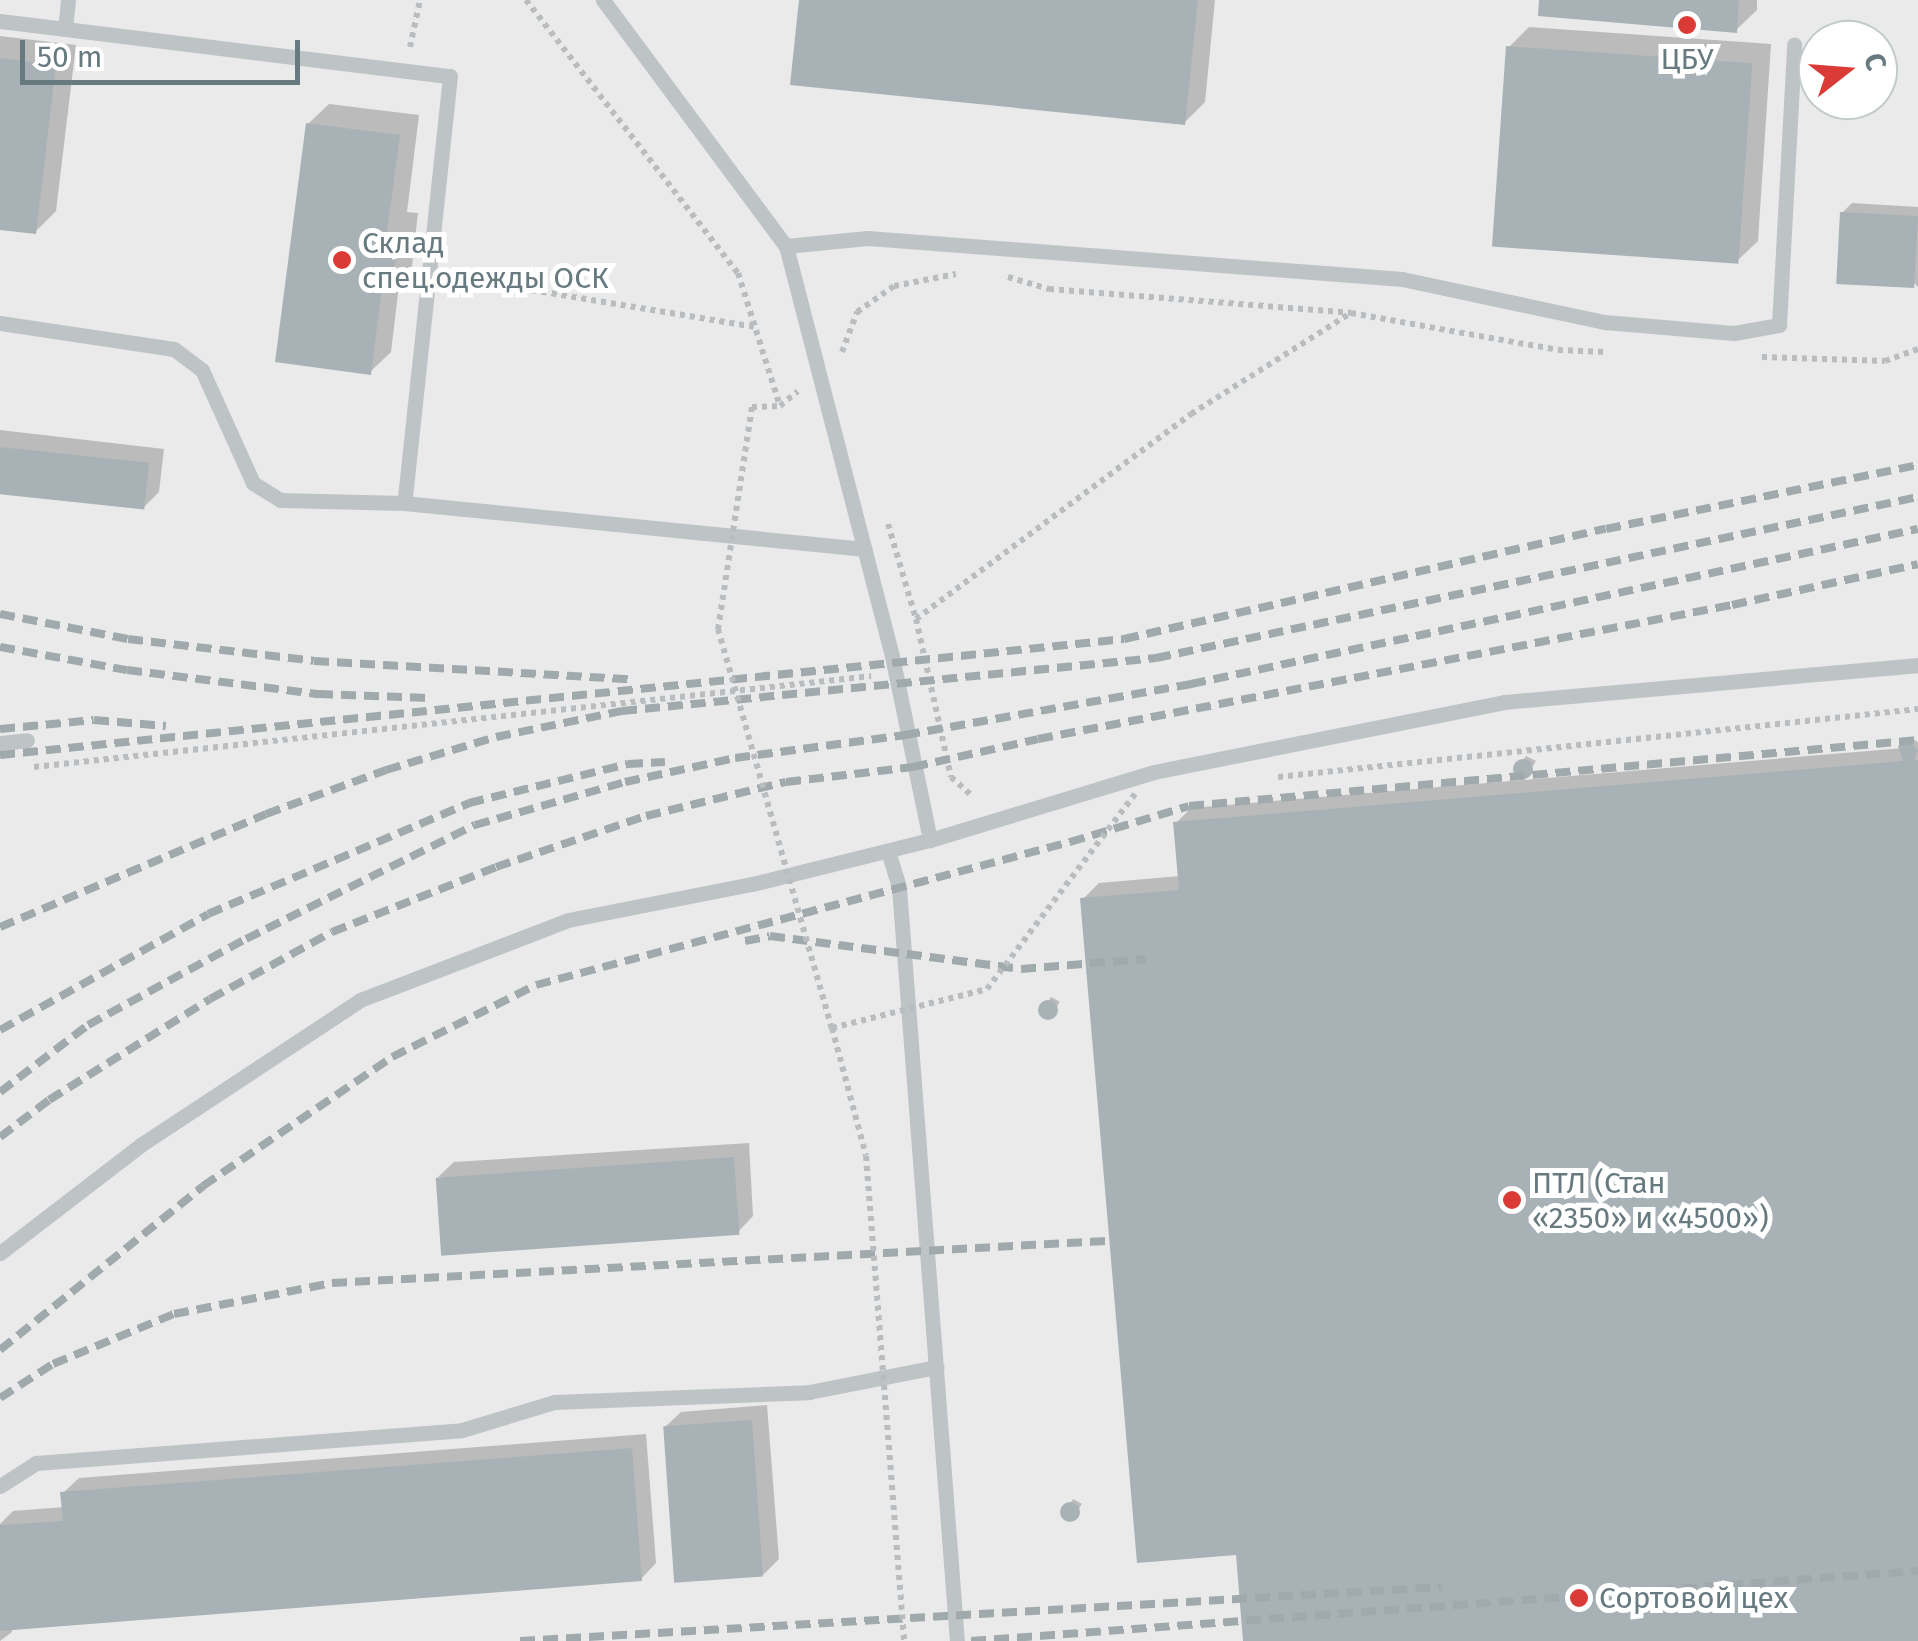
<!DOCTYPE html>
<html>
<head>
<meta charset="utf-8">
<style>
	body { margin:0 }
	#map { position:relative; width:1918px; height:1641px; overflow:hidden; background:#f9f9f7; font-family:"Fira Sans",sans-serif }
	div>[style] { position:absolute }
	.built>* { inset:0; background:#eaeaea }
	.shadow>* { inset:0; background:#0003; transform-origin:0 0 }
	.building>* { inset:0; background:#a8b2b6; transform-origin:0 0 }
	.round { border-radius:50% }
	.path>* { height:6px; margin-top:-3px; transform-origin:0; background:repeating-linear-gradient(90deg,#b9bdbf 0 5px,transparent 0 10px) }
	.lane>* { height:15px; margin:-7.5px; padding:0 7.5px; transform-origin:7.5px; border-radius:7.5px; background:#bec4c6 }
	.rail>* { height:8px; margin-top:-4px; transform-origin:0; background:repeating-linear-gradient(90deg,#a0aaad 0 15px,transparent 0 23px) }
	.path-bridge>* { height:6px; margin-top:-3px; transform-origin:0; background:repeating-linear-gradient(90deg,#b9bdbf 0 5px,transparent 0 10px) }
	.dots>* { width:28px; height:28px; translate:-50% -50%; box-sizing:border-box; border:5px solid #fff; border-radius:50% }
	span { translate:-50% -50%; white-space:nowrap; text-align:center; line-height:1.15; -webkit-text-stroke:10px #fff; paint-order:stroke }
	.poi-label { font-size:30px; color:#667a80 }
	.left { translate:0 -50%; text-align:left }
	.north { position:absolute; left:1798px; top:20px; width:100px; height:100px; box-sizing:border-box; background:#fff; border:2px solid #c2cacc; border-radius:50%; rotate:73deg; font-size:28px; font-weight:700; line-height:40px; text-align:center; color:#667a80 }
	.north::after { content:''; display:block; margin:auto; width:35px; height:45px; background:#da3b36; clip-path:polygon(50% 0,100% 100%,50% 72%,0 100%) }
	.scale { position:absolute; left:20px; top:40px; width:280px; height:45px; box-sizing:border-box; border:5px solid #667a80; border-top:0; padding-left:12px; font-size:30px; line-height:35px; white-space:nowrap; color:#667a80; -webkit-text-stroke:8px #fff; paint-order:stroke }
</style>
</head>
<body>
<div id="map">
	<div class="built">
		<i style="clip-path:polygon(evenodd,0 0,1918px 0,1918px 1641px,0 1641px,0 0,1818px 40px,1878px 40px,1878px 100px,1818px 100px,1818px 40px)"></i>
	</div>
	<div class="shadow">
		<i style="clip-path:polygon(801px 0,1215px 0,1205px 102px,1184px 123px)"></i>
		<i style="clip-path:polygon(1541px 0,1757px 0,1757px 10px,1736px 30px)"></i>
		<i style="clip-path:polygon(1529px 27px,1771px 44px,1758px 241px,1737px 261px,1508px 48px)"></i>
		<i style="clip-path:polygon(0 36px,76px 45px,56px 211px,35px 232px,0 227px)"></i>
		<i style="clip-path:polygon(329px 104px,419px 115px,407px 212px,418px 213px,412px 266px,400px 277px,391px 352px,370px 372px,308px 124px)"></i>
		<i style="clip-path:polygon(1852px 203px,1918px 207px,1918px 287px,1842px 213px)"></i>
		<i style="clip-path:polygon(0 430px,164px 449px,159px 492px,143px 508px,0 491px)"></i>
		<i style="clip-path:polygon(1911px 738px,1918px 742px,1918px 1641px,1246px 1641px,1238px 1553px,1083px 899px,1099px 883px,1180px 876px,1176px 823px,1191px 808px,1904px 748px)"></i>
		<i style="clip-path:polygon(1526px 756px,1536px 761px,1526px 776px,1516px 771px)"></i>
		<i style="left:1051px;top:997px;width:10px;height:18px;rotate:29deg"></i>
		<i style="clip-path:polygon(749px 1143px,753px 1216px,738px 1232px,438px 1177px,454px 1162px)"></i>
		<i style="clip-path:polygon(767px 1405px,779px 1559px,763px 1575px,665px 1427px,681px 1412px)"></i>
		<i style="clip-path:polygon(646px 1434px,656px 1563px,641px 1579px,12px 1627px,12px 1632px,0 1641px,0 1524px,13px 1511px,64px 1507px,63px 1493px,79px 1478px)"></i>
		<i style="left:1073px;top:1499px;width:10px;height:18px;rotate:29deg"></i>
	</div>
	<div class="building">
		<i style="clip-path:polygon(799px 0,1198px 0,1185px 125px,790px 85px)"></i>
		<i style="clip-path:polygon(1539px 0,1739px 0,1737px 33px,1538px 16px)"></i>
		<i style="left:1506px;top:46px;width:247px;height:201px;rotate:4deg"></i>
		<i style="clip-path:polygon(0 58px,56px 65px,36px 234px,0 230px)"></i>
		<i style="clip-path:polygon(306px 123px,400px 135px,387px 232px,399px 233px,392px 289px,382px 287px,371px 375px,275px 362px)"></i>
		<i style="left:1840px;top:212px;width:78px;height:72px;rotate:3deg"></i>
		<i style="left:0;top:447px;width:150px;height:47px;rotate:6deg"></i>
		<i style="clip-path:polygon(1909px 741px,1918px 750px,1914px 760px,1918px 760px,1918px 1641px,1243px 1641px,1236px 1555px,1137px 1563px,1080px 898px,1179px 890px,1173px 822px,1903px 761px,1898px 746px)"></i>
		<i class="round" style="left:1513px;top:759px;width:20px;height:20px"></i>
		<i class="round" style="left:1038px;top:1000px;width:20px;height:20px"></i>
		<i style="left:734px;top:1157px;width:78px;height:299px;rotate:86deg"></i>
		<i style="left:752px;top:1420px;width:157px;height:89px;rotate:86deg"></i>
		<i style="clip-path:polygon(632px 1448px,642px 1581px,0 1631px,0 1525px,63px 1521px,60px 1492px)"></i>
		<i class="round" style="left:1060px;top:1502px;width:20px;height:20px"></i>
	</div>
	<div class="path">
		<i style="left:526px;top:0;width:346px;rotate:52.2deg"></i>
		<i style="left:738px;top:273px;width:139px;rotate:72.5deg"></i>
		<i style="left:780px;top:406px;width:23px;rotate:-40deg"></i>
		<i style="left:410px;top:47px;width:48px;rotate:-78deg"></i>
		<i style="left:453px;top:277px;width:305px;rotate:9.4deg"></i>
		<i style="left:1008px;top:277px;width:43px;rotate:16.3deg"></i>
		<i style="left:1049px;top:289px;width:303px;rotate:4.5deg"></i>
		<i style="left:1351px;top:313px;width:210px;rotate:10.1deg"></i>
		<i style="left:1558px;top:350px;width:47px;rotate:2.4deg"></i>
		<i style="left:842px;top:352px;width:43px;rotate:-69.4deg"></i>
		<i style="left:857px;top:312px;width:45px;rotate:-35.1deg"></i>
		<i style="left:894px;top:286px;width:63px;rotate:-11deg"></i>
		<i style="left:1762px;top:357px;width:123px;rotate:1.9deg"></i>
		<i style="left:1885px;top:361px;width:35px;rotate:-20deg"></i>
		<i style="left:752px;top:407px;width:28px;rotate:-2deg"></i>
		<i style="left:888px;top:524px;width:99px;rotate:73.6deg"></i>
		<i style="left:916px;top:619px;width:162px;rotate:77.5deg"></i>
		<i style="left:951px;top:777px;width:30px;rotate:42deg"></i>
		<i style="left:916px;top:619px;width:343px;rotate:-36.7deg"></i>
		<i style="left:1191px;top:414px;width:189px;rotate:-32.3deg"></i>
		<i style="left:34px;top:767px;width:842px;rotate:-6.2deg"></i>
		<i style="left:1278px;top:777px;width:644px;rotate:-6.06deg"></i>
	</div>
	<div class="lane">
		<i style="left:603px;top:0;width:307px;rotate:53.4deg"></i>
		<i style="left:786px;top:246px;width:429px;rotate:75.5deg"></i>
		<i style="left:893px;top:661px;width:183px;rotate:78.3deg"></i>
		<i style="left:0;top:21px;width:453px;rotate:7deg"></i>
		<i style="left:450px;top:76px;width:429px;rotate:96.1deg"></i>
		<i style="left:65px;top:29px;width:29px;rotate:-84deg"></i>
		<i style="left:786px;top:246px;width:82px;rotate:-5.6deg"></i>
		<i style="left:868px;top:238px;width:536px;rotate:4.39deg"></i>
		<i style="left:1402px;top:279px;width:208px;rotate:12deg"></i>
		<i style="left:1605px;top:322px;width:129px;rotate:4.9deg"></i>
		<i style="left:1734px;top:333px;width:46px;rotate:-10.1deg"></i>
		<i style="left:1779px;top:325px;width:281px;rotate:-86.9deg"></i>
		<i style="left:0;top:323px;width:176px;rotate:8.5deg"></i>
		<i style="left:174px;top:349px;width:35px;rotate:37deg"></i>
		<i style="left:202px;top:370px;width:124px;rotate:65.7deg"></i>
		<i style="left:253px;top:483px;width:32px;rotate:32deg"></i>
		<i style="left:280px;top:500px;width:124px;rotate:1.4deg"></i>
		<i style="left:404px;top:503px;width:463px;rotate:5.7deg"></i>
		<i style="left:0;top:743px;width:27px;rotate:-6deg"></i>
		<i style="left:888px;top:851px;width:39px;rotate:73deg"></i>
		<i style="left:899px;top:888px;width:755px;rotate:85.6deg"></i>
		<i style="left:0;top:1253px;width:179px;rotate:-37.5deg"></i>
		<i style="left:142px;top:1144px;width:261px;rotate:-33.4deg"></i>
		<i style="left:360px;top:1000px;width:223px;rotate:-21deg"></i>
		<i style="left:568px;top:920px;width:187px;rotate:-11.1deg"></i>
		<i style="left:752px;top:884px;width:183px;rotate:-13.9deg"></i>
		<i style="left:930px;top:840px;width:234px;rotate:-16.9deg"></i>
		<i style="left:1154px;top:772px;width:357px;rotate:-11.3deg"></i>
		<i style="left:1504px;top:702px;width:416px;rotate:-5.1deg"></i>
		<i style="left:0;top:1486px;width:43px;rotate:-32.6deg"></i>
		<i style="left:36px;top:1463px;width:427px;rotate:-4.4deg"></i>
		<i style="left:462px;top:1430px;width:96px;rotate:-16.9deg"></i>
		<i style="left:554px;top:1402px;width:255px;rotate:-2.2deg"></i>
		<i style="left:809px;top:1392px;width:130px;rotate:-11.1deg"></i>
	</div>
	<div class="rail">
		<i style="left:0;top:614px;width:130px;rotate:11.1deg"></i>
		<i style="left:128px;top:639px;width:187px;rotate:6.7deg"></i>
		<i style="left:314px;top:661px;width:315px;rotate:3.3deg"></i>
		<i style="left:0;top:647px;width:129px;rotate:10.3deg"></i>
		<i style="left:127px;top:670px;width:193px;rotate:7.2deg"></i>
		<i style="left:318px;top:694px;width:111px;rotate:2.1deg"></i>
		<i style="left:0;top:729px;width:94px;rotate:-5.5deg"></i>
		<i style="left:94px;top:720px;width:72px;rotate:4.8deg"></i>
		<i style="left:0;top:755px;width:1130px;rotate:-5.89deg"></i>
		<i style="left:1124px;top:639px;width:494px;rotate:-12.9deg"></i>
		<i style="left:1606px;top:529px;width:318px;rotate:-11.6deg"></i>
		<i style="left:0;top:927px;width:289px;rotate:-23deg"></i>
		<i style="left:266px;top:814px;width:128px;rotate:-20.1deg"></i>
		<i style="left:386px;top:770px;width:115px;rotate:-16.7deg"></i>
		<i style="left:496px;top:737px;width:129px;rotate:-11.7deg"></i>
		<i style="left:622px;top:711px;width:537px;rotate:-5.67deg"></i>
		<i style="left:1156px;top:658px;width:779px;rotate:-11.93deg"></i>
		<i style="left:745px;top:941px;width:25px;rotate:-11deg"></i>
		<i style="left:770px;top:936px;width:253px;rotate:7.5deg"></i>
		<i style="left:1021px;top:969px;width:125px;rotate:-4.6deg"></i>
		<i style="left:0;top:1030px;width:238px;rotate:-29.1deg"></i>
		<i style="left:208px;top:914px;width:284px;rotate:-23deg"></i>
		<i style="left:469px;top:803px;width:164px;rotate:-13.8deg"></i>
		<i style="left:628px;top:764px;width:37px;rotate:-3deg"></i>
		<i style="left:0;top:1092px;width:111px;rotate:-37.3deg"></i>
		<i style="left:88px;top:1025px;width:180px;rotate:-28.6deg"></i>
		<i style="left:246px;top:939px;width:256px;rotate:-26.5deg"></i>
		<i style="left:475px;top:825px;width:156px;rotate:-16deg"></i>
		<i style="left:625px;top:782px;width:113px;rotate:-12.3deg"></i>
		<i style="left:735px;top:758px;width:172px;rotate:-7.7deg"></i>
		<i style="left:905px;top:735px;width:291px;rotate:-10.1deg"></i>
		<i style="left:1191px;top:684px;width:743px;rotate:-12.04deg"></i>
		<i style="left:0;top:1137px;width:61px;rotate:-37.1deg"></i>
		<i style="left:49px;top:1100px;width:190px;rotate:-32.1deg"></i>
		<i style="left:210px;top:999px;width:139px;rotate:-28.8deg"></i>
		<i style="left:332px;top:932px;width:176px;rotate:-21.6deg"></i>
		<i style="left:496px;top:867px;width:158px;rotate:-18.8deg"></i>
		<i style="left:646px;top:816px;width:144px;rotate:-13.7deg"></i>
		<i style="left:786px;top:782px;width:128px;rotate:-6.7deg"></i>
		<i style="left:913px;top:767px;width:128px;rotate:-12.6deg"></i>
		<i style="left:1038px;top:739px;width:707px;rotate:-10.93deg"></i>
		<i style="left:1732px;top:605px;width:190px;rotate:-12.4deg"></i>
		<i style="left:0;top:1350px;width:261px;rotate:-38.9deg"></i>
		<i style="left:203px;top:1186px;width:229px;rotate:-34.3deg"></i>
		<i style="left:392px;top:1057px;width:161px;rotate:-26.6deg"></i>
		<i style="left:536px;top:985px;width:553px;rotate:-14.99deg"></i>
		<i style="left:1070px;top:842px;width:124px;rotate:-16.8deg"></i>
		<i style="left:1189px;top:806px;width:732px;rotate:-5.17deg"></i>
		<i style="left:0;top:1398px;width:63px;rotate:-32.7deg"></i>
		<i style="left:53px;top:1364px;width:131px;rotate:-22.5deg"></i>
		<i style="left:174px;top:1314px;width:161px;rotate:-11.1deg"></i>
		<i style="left:332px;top:1283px;width:775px;rotate:-3.11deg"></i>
		<i style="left:520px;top:1641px;width:924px;rotate:-3.35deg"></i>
		<i style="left:971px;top:1641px;width:950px;rotate:-4.23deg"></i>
	</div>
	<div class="path-bridge">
		<i style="left:752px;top:407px;width:225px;rotate:98.7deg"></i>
		<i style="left:718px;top:629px;width:415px;rotate:74.1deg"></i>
		<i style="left:832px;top:1028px;width:160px;rotate:-14.1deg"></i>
		<i style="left:987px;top:989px;width:245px;rotate:-52.8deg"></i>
		<i style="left:832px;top:1028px;width:132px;rotate:75.1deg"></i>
		<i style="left:866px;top:1156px;width:486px;rotate:85.5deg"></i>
	</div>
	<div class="dots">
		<i style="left:1687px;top:25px;background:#da3b36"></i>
		<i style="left:342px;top:260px;background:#da3b36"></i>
		<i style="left:1512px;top:1200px;background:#da3b36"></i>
		<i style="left:1579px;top:1598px;background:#da3b36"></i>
	</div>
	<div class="poi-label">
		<span style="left:1687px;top:59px">ЦБУ</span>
		<span class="left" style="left:362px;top:260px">Склад<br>спец.одежды ОСК</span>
		<span class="left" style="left:1532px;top:1200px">ПТЛ (Стан<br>«2350» и «4500»)</span>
		<span class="left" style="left:1599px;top:1598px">Сортовой цех</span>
	</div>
	<div class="north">С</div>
	<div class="scale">50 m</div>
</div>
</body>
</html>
